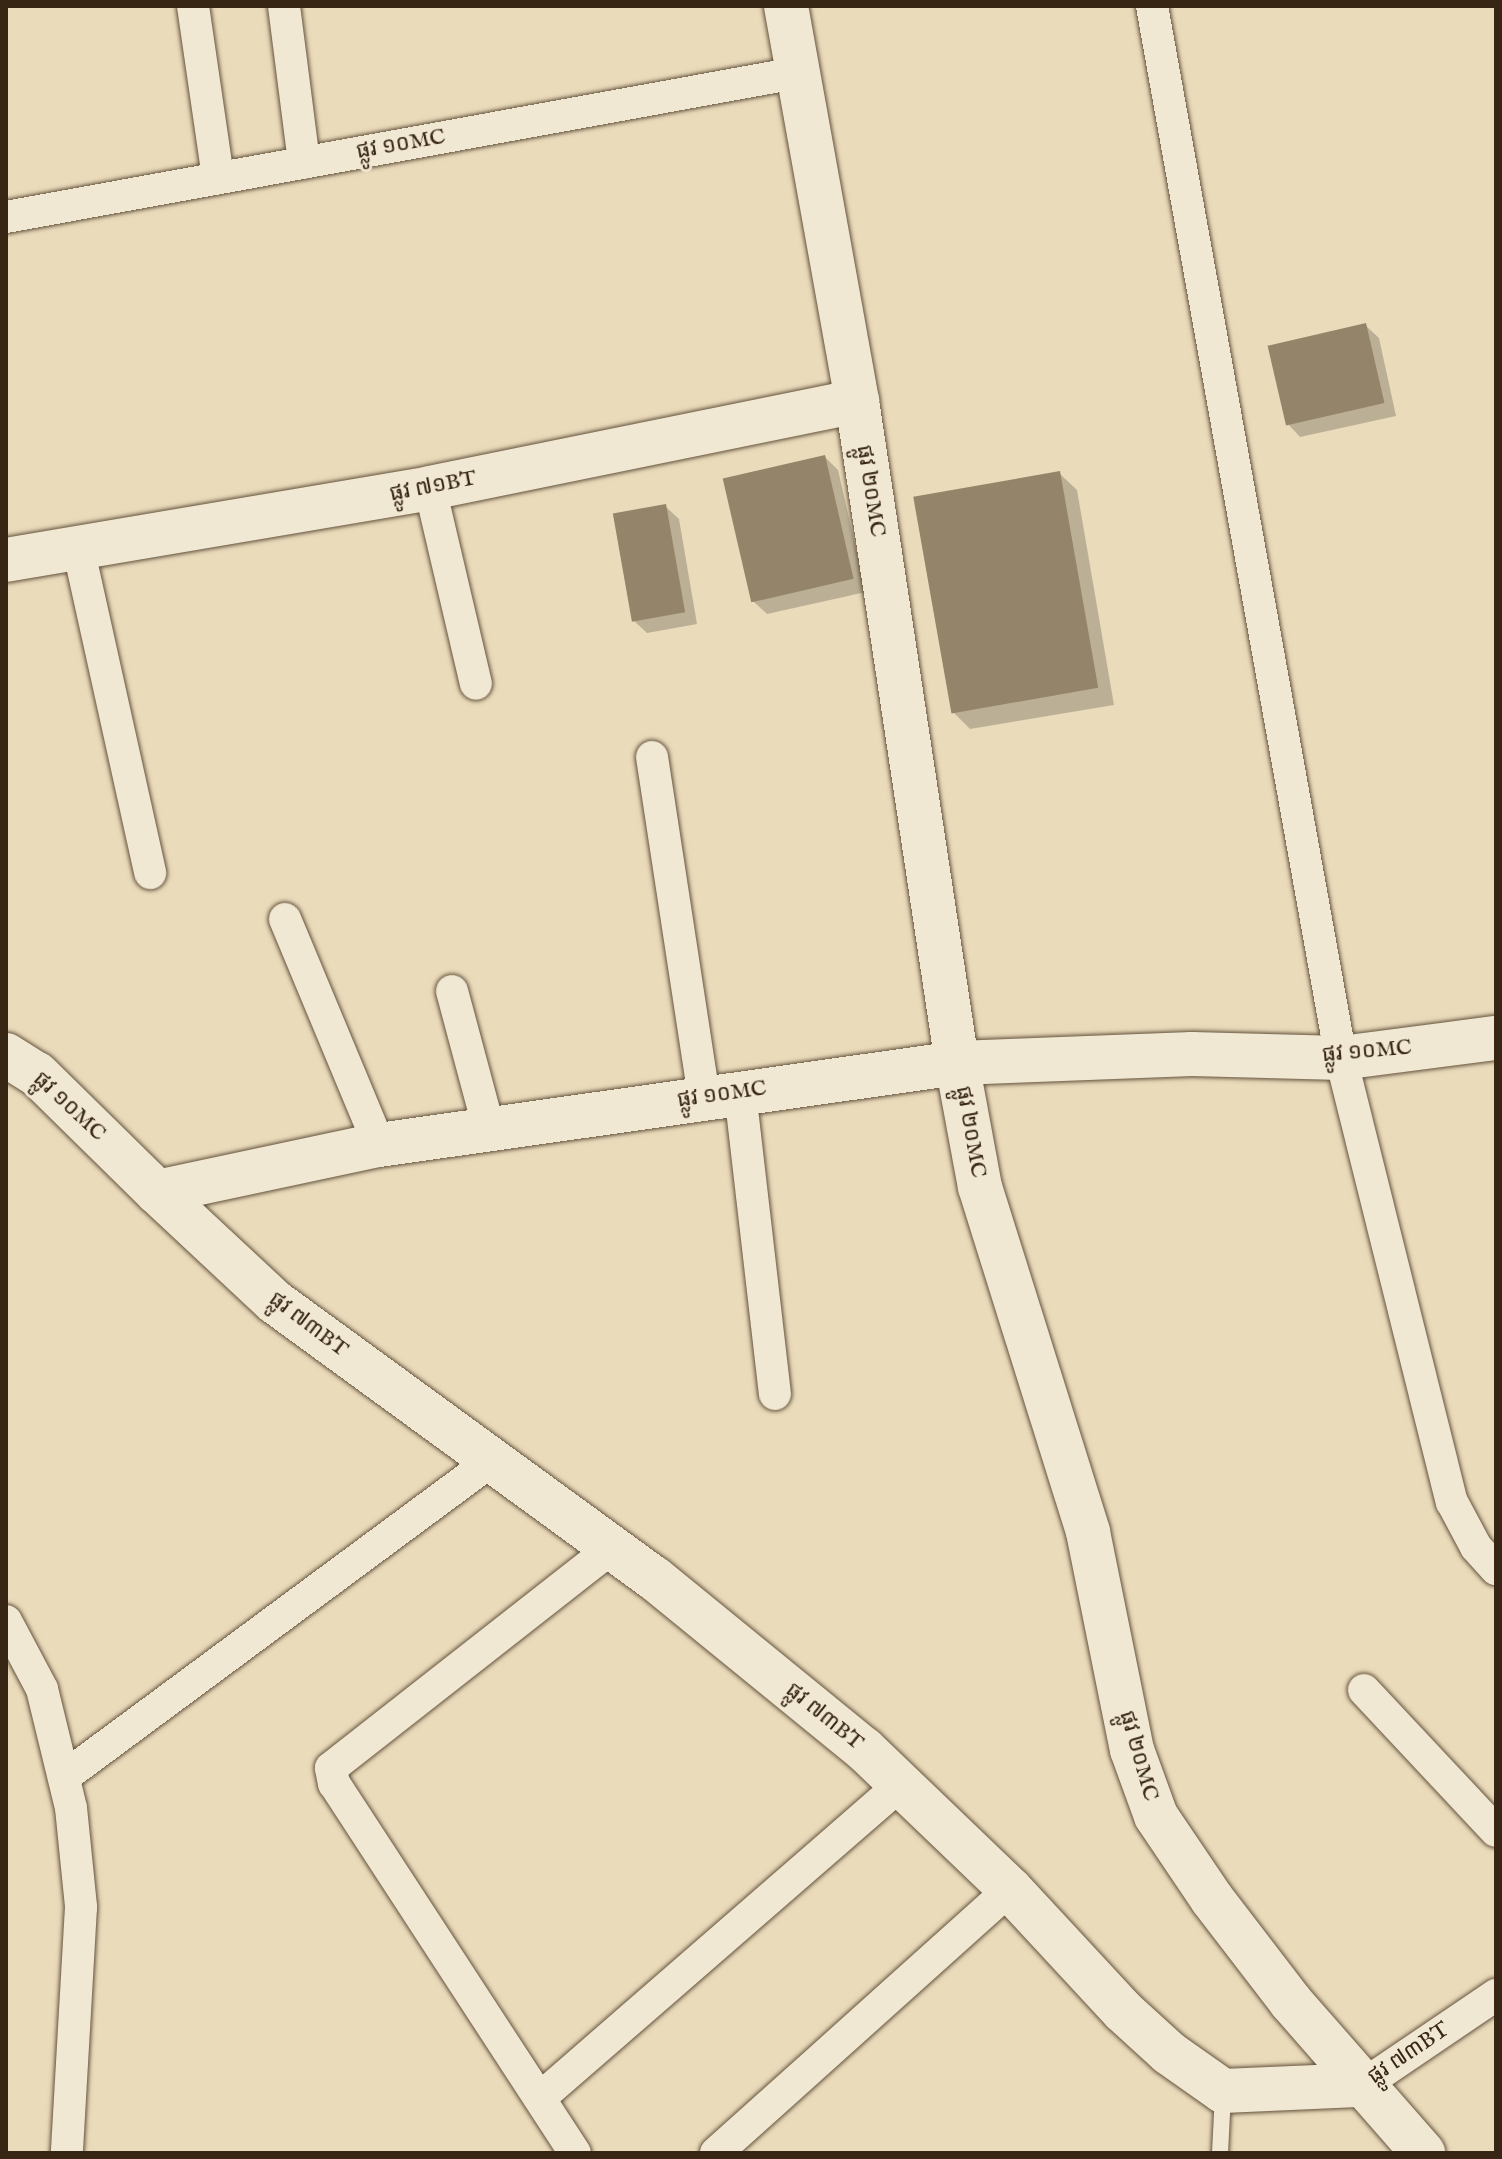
<!DOCTYPE html>
<html>
<head>
<meta charset="utf-8">
<style>
	body { margin:0 }
	#map { position:relative; width:1502px; height:2159px; overflow:hidden; background:#eadbbb; font-family:"IM FELL English","Noto Sans Khmer",serif }
	div>[style] { position:absolute }
	.shadow>* { inset:0; background:#0003 }
	.building>* { inset:0; background:#94846a; transform-origin:0 0 }
	.roads { filter:drop-shadow(0 0 2px #64533d) drop-shadow(0 0 2px #64533d) }
	.lane>* { height:16px; margin:-8px; padding:0 8px; transform-origin:8px; border-radius:8px; background:#f1e8d3 }
	.street>* { height:32px; margin:-16px; padding:0 16px; transform-origin:16px; border-radius:16px; background:#f1e8d3 }
	.secondary>* { height:44px; margin:-22px; padding:0 22px; transform-origin:22px; border-radius:22px; background:#f1e8d3 }
	span { translate:-50% -50%; white-space:nowrap; text-align:center; line-height:1.15; -webkit-text-stroke:6px #f1e8d3; paint-order:stroke }
	.street-label { font-size:22px; color:#372613 }
	.frame { position:absolute; inset:0; border:8px solid #372613; pointer-events:none }
</style>
</head>
<body>
<div id="map">
	<div class="shadow">
		<i style="clip-path:polygon(1365px 325px,1379px 338px,1396px 416px,1300px 437px,1287px 423px)"></i>
		<i style="clip-path:polygon(825px 457px,838px 470px,866px 592px,767px 614px,753px 601px)"></i>
		<i style="clip-path:polygon(1059px 473px,1077px 490px,1114px 705px,970px 729px,952px 711px)"></i>
		<i style="clip-path:polygon(665px 506px,679px 519px,697px 624px,647px 633px,633px 620px)"></i>
	</div>
	<div class="building">
		<i style="left:1366px;top:323px;width:82px;height:101px;rotate:77deg"></i>
		<i style="left:825px;top:455px;width:127px;height:105px;rotate:77deg"></i>
		<i style="left:1060px;top:471px;width:220px;height:149px;rotate:80deg"></i>
		<i style="left:666px;top:504px;width:110px;height:54px;rotate:80deg"></i>
	</div>
	<div class="roads">
		<div class="lane">
			<i style="left:1220px;top:2153px;width:60px;rotate:-87.1deg"></i>
		</div>
		<div class="street">
			<i style="left:193px;top:6px;width:174px;rotate:81.7deg"></i>
			<i style="left:284px;top:6px;width:158px;rotate:82.7deg"></i>
			<i style="left:1152px;top:6px;width:1069px;rotate:79.82deg"></i>
			<i style="left:1341px;top:1058px;width:458px;rotate:76deg"></i>
			<i style="left:1452px;top:1502px;width:51px;rotate:61.9deg"></i>
			<i style="left:1476px;top:1547px;width:30px;rotate:48deg"></i>
			<i style="left:6px;top:217px;width:803px;rotate:-10.33deg"></i>
			<i style="left:430px;top:488px;width:201px;rotate:76.8deg"></i>
			<i style="left:78px;top:547px;width:334px;rotate:77.5deg"></i>
			<i style="left:652px;top:757px;width:345px;rotate:81.3deg"></i>
			<i style="left:285px;top:919px;width:245px;rotate:67.4deg"></i>
			<i style="left:452px;top:991px;width:143px;rotate:75deg"></i>
			<i style="left:740px;top:1092px;width:304px;rotate:83.4deg"></i>
			<i style="left:6px;top:1621px;width:77px;rotate:62.1deg"></i>
			<i style="left:42px;top:1689px;width:122px;rotate:76.3deg"></i>
			<i style="left:71px;top:1808px;width:100px;rotate:84.2deg"></i>
			<i style="left:81px;top:1907px;width:246px;rotate:93.3deg"></i>
			<i style="left:1364px;top:1690px;width:193px;rotate:46.9deg"></i>
			<i style="left:64px;top:1777px;width:531px;rotate:-36.5deg"></i>
			<i style="left:1363px;top:2085px;width:161px;rotate:-34.1deg"></i>
			<i style="left:540px;top:2098px;width:478px;rotate:-41deg"></i>
			<i style="left:575px;top:2153px;width:441px;rotate:-123.1deg"></i>
			<i style="left:334px;top:1784px;width:16px;rotate:-101deg"></i>
			<i style="left:331px;top:1768px;width:355px;rotate:-38.1deg"></i>
			<i style="left:716px;top:2153px;width:395px;rotate:-41.9deg"></i>
		</div>
		<div class="secondary">
			<i style="left:786px;top:6px;width:401px;rotate:79.8deg"></i>
			<i style="left:857px;top:401px;width:670px;rotate:81.41deg"></i>
			<i style="left:957px;top:1063px;width:126px;rotate:79.5deg"></i>
			<i style="left:980px;top:1187px;width:362px;rotate:72.6deg"></i>
			<i style="left:1088px;top:1532px;width:222px;rotate:78.6deg"></i>
			<i style="left:1132px;top:1750px;width:70px;rotate:70deg"></i>
			<i style="left:1156px;top:1816px;width:100px;rotate:56deg"></i>
			<i style="left:1212px;top:1899px;width:130px;rotate:52.5deg"></i>
			<i style="left:1291px;top:2002px;width:201px;rotate:48.8deg"></i>
			<i style="left:6px;top:560px;width:430px;rotate:-9.6deg"></i>
			<i style="left:430px;top:488px;width:436px;rotate:-11.5deg"></i>
			<i style="left:6px;top:1055px;width:36px;rotate:32deg"></i>
			<i style="left:37px;top:1074px;width:168px;rotate:44.5deg"></i>
			<i style="left:157px;top:1192px;width:161px;rotate:43deg"></i>
			<i style="left:275px;top:1302px;width:469px;rotate:36.1deg"></i>
			<i style="left:654px;top:1578px;width:271px;rotate:39.2deg"></i>
			<i style="left:864px;top:1749px;width:202px;rotate:43.8deg"></i>
			<i style="left:1010px;top:1889px;width:166px;rotate:47.2deg"></i>
			<i style="left:1123px;top:2011px;width:62px;rotate:42.4deg"></i>
			<i style="left:1169px;top:2053px;width:66px;rotate:35.1deg"></i>
			<i style="left:1223px;top:2091px;width:140px;rotate:-2.5deg"></i>
			<i style="left:157px;top:1192px;width:227px;rotate:-12deg"></i>
			<i style="left:379px;top:1145px;width:584px;rotate:-8.07deg"></i>
			<i style="left:957px;top:1063px;width:235px;rotate:-2.2deg"></i>
			<i style="left:1192px;top:1054px;width:149px;rotate:1.5deg"></i>
			<i style="left:1341px;top:1058px;width:156px;rotate:-7.4deg"></i>
		</div>
	</div>
	<div class="street-label">
		<span style="left:401px;top:145px;rotate:-10deg">ផ្លូវ ១០MC</span>
		<span style="left:433px;top:487px;rotate:-11deg">ផ្លូវ ៧១BT</span>
		<span style="left:870px;top:491px;rotate:81deg">ផ្លូវ ២០MC</span>
		<span style="left:1367px;top:1052px;rotate:-5deg">ផ្លូវ ១០MC</span>
		<span style="left:722px;top:1095px;rotate:-8deg">ផ្លូវ ១០MC</span>
		<span style="left:69px;top:1107px;rotate:43deg">ផ្លូវ ១០MC</span>
		<span style="left:970px;top:1132px;rotate:80deg">ផ្លូវ ២០MC</span>
		<span style="left:308px;top:1325px;rotate:37deg">ផ្លូវ ៧៣BT</span>
		<span style="left:824px;top:1717px;rotate:39deg">ផ្លូវ ៧៣BT</span>
		<span style="left:1138px;top:1756px;rotate:74deg">ផ្លូវ ២០MC</span>
		<span style="left:1409px;top:2054px;rotate:-34deg">ផ្លូវ ៧៣BT</span>
	</div>
	<div class="frame"></div>
</div>
</body>
</html>
